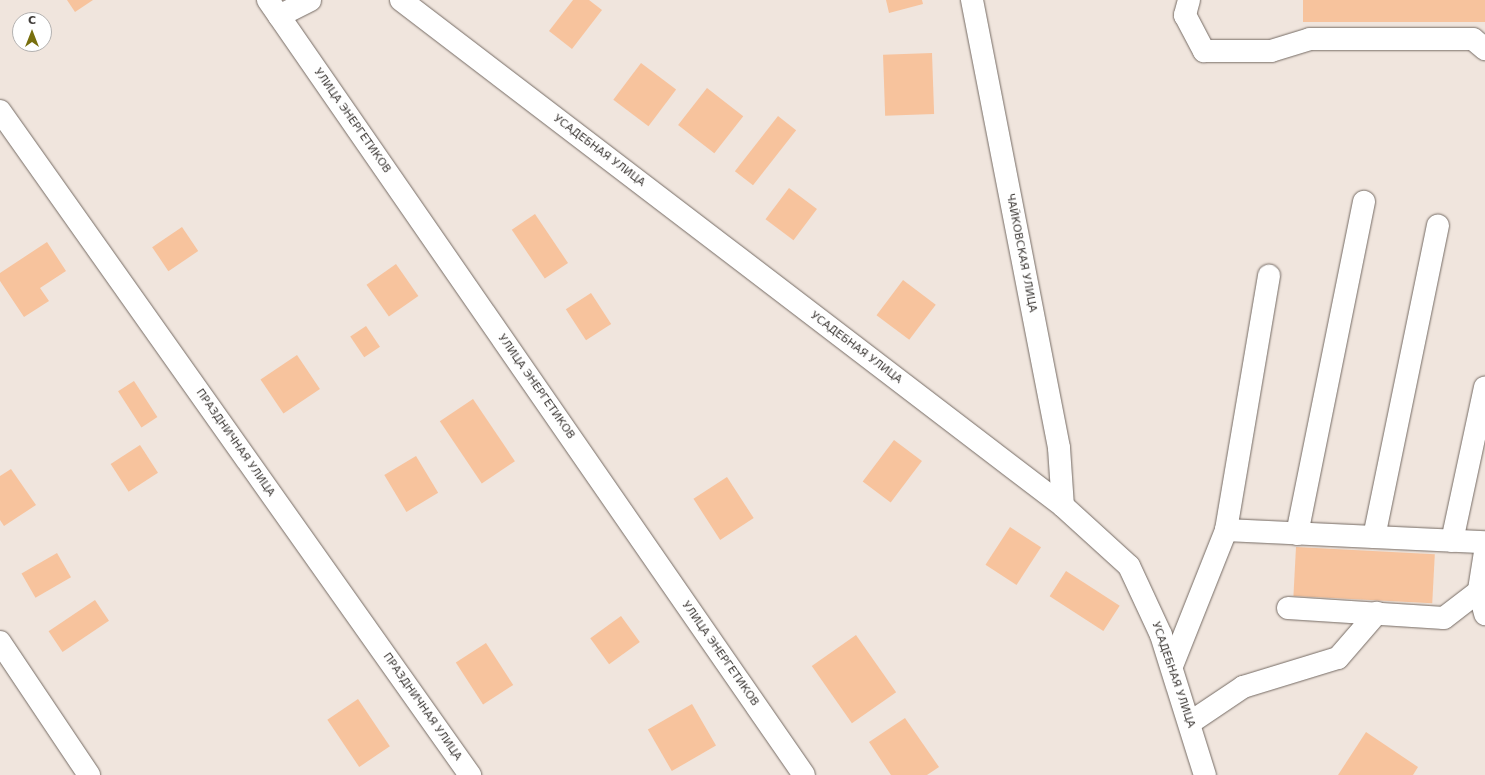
<!DOCTYPE html>
<html>
<head>
<meta charset="utf-8">
<style>
	body { margin:0 }
	#map { position:relative; width:1485px; height:775px; overflow:hidden; background:#f0e5dd; font-family:"DejaVu Sans",sans-serif }
	div>[style] { position:absolute }
	.building>* { inset:0; background:#f7c39d; transform-origin:0 0 }
	.roads { filter:drop-shadow(0 0 1px #756b64) drop-shadow(0 0 1px #756b64) }
	.minor>* { height:22px; margin:-11px; padding:0 11px; transform-origin:11px; border-radius:11px; background:#fff }
	span { translate:-50% -50%; white-space:nowrap; text-align:center; line-height:1.15; -webkit-text-stroke:4px #fff; paint-order:stroke }
	.street-label { font-size:11px; color:#403c39 }
	.north { position:absolute; left:12px; top:12px; width:40px; height:40px; box-sizing:border-box; background:#fff; border:1px solid #b3b1b0; border-radius:50%; rotate:0deg; font-size:11px; font-weight:700; line-height:16px; text-align:center; color:#403c39 }
	.north::after { content:''; display:block; margin:auto; width:14px; height:18px; background:#786f0e; clip-path:polygon(50% 0,100% 100%,50% 72%,0 100%) }
</style>
</head>
<body>
<div id="map">
	<div class="building">
		<i style="clip-path:polygon(67px 0,93px 0,75px 12px)"></i>
		<i style="clip-path:polygon(573px 0,589px 0,602px 10px,572px 49px,549px 31px)"></i>
		<i style="clip-path:polygon(886px 0,922px 0,923px 4px,889px 13px)"></i>
		<i style="left:1303px;top:0;width:182px;height:22px"></i>
		<i style="left:932px;top:53px;width:61px;height:49px;rotate:88deg"></i>
		<i style="left:641px;top:63px;width:44px;height:46px;rotate:37deg"></i>
		<i style="left:707px;top:88px;width:46px;height:47px;rotate:38deg"></i>
		<i style="left:778px;top:116px;width:23px;height:70px;rotate:38deg"></i>
		<i style="left:789px;top:188px;width:35px;height:39px;rotate:37deg"></i>
		<i style="left:535px;top:214px;width:59px;height:28px;rotate:56deg"></i>
		<i style="left:182px;top:227px;width:29px;height:36px;rotate:56deg"></i>
		<i style="clip-path:polygon(47px 242px,66px 271px,40px 288px,49px 301px,24px 317px,0 281px,0 273px)"></i>
		<i style="left:396px;top:264px;width:39px;height:36px;rotate:55deg"></i>
		<i style="left:903px;top:280px;width:41px;height:44px;rotate:37deg"></i>
		<i style="left:591px;top:293px;width:37px;height:30px;rotate:57deg"></i>
		<i style="left:366px;top:326px;width:25px;height:19px;rotate:56deg"></i>
		<i style="left:297px;top:355px;width:41px;height:44px;rotate:56deg"></i>
		<i style="left:134px;top:381px;width:43px;height:19px;rotate:57deg"></i>
		<i style="left:473px;top:399px;width:75px;height:40px;rotate:56deg"></i>
		<i style="left:894px;top:440px;width:35px;height:52px;rotate:37deg"></i>
		<i style="left:140px;top:445px;width:33px;height:35px;rotate:57deg"></i>
		<i style="left:416px;top:456px;width:43px;height:37px;rotate:59deg"></i>
		<i style="clip-path:polygon(11px 469px,36px 505px,4px 526px,0 520px,0 476px)"></i>
		<i style="left:727px;top:477px;width:49px;height:40px;rotate:57deg"></i>
		<i style="left:1010px;top:527px;width:37px;height:45px;rotate:33deg"></i>
		<i style="left:1296px;top:547px;width:139px;height:49px;rotate:3deg"></i>
		<i style="left:57px;top:553px;width:28px;height:41px;rotate:60deg"></i>
		<i style="left:1066px;top:571px;width:64px;height:30px;rotate:33deg"></i>
		<i style="left:95px;top:600px;width:25px;height:56px;rotate:56deg"></i>
		<i style="left:621px;top:616px;width:32px;height:38px;rotate:54deg"></i>
		<i style="left:856px;top:635px;width:70px;height:54px;rotate:55deg"></i>
		<i style="left:486px;top:643px;width:50px;height:36px;rotate:57deg"></i>
		<i style="left:358px;top:699px;width:57px;height:37px;rotate:56deg"></i>
		<i style="left:692px;top:704px;width:48px;height:51px;rotate:60deg"></i>
		<i style="clip-path:polygon(905px 718px,939px 767px,927px 775px,891px 775px,869px 742px)"></i>
		<i style="clip-path:polygon(1366px 732px,1418px 767px,1413px 775px,1338px 775px)"></i>
	</div>
	<div class="roads">
		<div class="minor">
			<i style="left:268px;top:0;width:942px;rotate:55.33deg"></i>
			<i style="left:401px;top:0;width:833px;rotate:37.39deg"></i>
			<i style="left:1063px;top:506px;width:89px;rotate:42.3deg"></i>
			<i style="left:1129px;top:566px;width:76px;rotate:65.1deg"></i>
			<i style="left:1161px;top:635px;width:147px;rotate:72.6deg"></i>
			<i style="left:972px;top:0;width:456px;rotate:79deg"></i>
			<i style="left:1059px;top:448px;width:58px;rotate:86.1deg"></i>
			<i style="left:1189px;top:0;width:16px;rotate:105deg"></i>
			<i style="left:1185px;top:15px;width:41px;rotate:62.2deg"></i>
			<i style="left:1204px;top:51px;width:67px"></i>
			<i style="left:1271px;top:51px;width:41px;rotate:-17.1deg"></i>
			<i style="left:1310px;top:39px;width:163px"></i>
			<i style="left:1473px;top:39px;width:16px;rotate:40deg"></i>
			<i style="left:279px;top:16px;width:35px;rotate:-27deg"></i>
			<i style="left:0;top:111px;width:814px;rotate:54.71deg"></i>
			<i style="left:1226px;top:530px;width:259px;rotate:2.7deg"></i>
			<i style="left:1297px;top:534px;width:339px;rotate:-78.6deg"></i>
			<i style="left:1374px;top:537px;width:318px;rotate:-78.4deg"></i>
			<i style="left:1452px;top:541px;width:157px;rotate:-77.9deg"></i>
			<i style="left:1485px;top:552px;width:39px;rotate:99deg"></i>
			<i style="left:1479px;top:591px;width:24px;rotate:75deg"></i>
			<i style="left:1288px;top:608px;width:156px;rotate:3.7deg"></i>
			<i style="left:1444px;top:618px;width:44px;rotate:-37.6deg"></i>
			<i style="left:0;top:642px;width:160px;rotate:56.2deg"></i>
			<i style="left:1172px;top:666px;width:146px;rotate:-68.3deg"></i>
			<i style="left:1226px;top:530px;width:258px;rotate:-80.4deg"></i>
			<i style="left:1191px;top:722px;width:63px;rotate:-33.9deg"></i>
			<i style="left:1243px;top:687px;width:99px;rotate:-17deg"></i>
			<i style="left:1338px;top:658px;width:60px;rotate:-49.1deg"></i>
		</div>
	</div>
	<div class="street-label">
		<span style="left:352px;top:121px;rotate:55deg">УЛИЦА ЭНЕРГЕТИКОВ</span>
		<span style="left:599px;top:151px;rotate:37deg">УСАДЕБНАЯ УЛИЦА</span>
		<span style="left:1021px;top:253px;rotate:79deg">ЧАЙКОВСКАЯ УЛИЦА</span>
		<span style="left:856px;top:348px;rotate:37deg">УСАДЕБНАЯ УЛИЦА</span>
		<span style="left:536px;top:387px;rotate:55deg">УЛИЦА ЭНЕРГЕТИКОВ</span>
		<span style="left:235px;top:443px;rotate:55deg">ПРАЗДНИЧНАЯ УЛИЦА</span>
		<span style="left:720px;top:654px;rotate:55deg">УЛИЦА ЭНЕРГЕТИКОВ</span>
		<span style="left:1173px;top:675px;rotate:71deg">УСАДЕБНАЯ УЛИЦА</span>
		<span style="left:422px;top:707px;rotate:55deg">ПРАЗДНИЧНАЯ УЛИЦА</span>
	</div>
	<div class="north">С</div>
</div>
</body>
</html>
